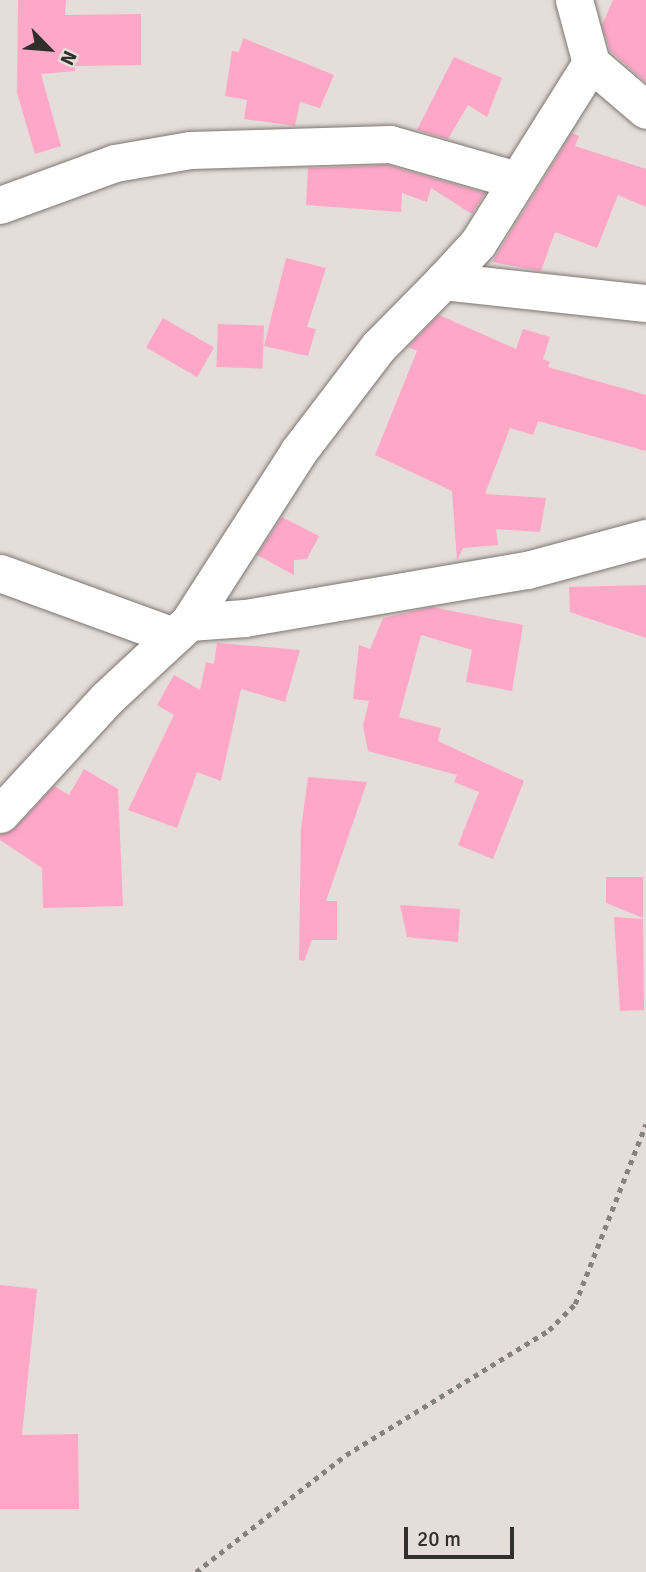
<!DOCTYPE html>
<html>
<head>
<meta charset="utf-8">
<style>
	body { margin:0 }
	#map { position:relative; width:646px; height:1572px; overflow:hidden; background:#e4ddd9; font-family:Signika,sans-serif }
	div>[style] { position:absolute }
	.building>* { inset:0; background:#fea7c7; transform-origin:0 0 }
	.path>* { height:4.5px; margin-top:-2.25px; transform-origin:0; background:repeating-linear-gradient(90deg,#85817e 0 5px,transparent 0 10px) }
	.roads { filter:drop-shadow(0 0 2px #7d7673) drop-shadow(0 0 2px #7d7673) }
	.minor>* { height:37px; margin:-18.5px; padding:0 18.5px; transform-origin:18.5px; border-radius:18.5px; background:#fff }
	span { translate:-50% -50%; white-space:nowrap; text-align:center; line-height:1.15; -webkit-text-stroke:6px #e4ddd9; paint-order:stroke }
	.north { position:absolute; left:14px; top:14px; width:70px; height:70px; -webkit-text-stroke:5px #e4ddd9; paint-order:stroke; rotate:115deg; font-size:19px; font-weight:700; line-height:28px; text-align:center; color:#312f2d }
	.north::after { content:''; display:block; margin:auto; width:24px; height:32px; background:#312f2d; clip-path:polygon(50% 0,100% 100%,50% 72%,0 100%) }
	.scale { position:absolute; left:404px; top:1527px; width:110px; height:32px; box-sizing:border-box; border:4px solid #312f2d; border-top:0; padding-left:9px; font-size:21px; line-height:24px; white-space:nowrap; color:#312f2d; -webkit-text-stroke:5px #e4ddd9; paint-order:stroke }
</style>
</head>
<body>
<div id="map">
	<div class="building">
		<i style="clip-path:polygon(18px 0,66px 0,65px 15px,141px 14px,141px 65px,75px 66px,75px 71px,41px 74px,61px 146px,35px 154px,17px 93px)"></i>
		<i style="clip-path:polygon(613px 0,646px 0,646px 82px,610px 51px,602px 25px)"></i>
		<i style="clip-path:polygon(243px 38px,334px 75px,320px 108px,300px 102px,295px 126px,244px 119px,247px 100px,225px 96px,232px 51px,239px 52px)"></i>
		<i style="clip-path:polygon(454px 57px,502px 78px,487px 117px,468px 105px,448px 139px,417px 130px)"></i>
		<i style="clip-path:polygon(572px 133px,579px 136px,575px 146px,646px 169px,646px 207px,618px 195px,597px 248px,555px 232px,541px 271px,492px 262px)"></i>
		<i style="clip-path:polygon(387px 165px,485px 193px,472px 214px,431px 188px,427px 202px,402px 193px,401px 212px,306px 205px,308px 168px)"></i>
		<i style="clip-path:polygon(286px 258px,326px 268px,307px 327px,316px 329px,308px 356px,264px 346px)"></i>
		<i style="clip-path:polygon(439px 315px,516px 349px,523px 329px,550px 337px,543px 359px,550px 362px,548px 367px,646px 395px,646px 451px,538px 421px,533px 435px,510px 428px,485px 494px,546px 498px,540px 532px,496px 529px,498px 545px,463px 548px,457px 561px,452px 491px,375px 455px,417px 351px,408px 347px)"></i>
		<i style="left:163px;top:318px;width:59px;height:34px;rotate:30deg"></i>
		<i style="left:218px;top:324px;width:46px;height:43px;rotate:2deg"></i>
		<i style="clip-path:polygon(282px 517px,319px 536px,307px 559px,294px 560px,294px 575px,257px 555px)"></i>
		<i style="clip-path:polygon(646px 585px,646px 638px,570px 612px,569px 587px)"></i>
		<i style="clip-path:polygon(432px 607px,523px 625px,512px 691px,466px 682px,472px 650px,421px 635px,399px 717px,441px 728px,438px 741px,524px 781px,493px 859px,458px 845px,479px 792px,454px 782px,457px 775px,368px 751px,363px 726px,369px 701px,353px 699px,359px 645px,370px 649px,383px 618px)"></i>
		<i style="clip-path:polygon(217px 643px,300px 650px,285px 702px,241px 689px,221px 781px,197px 772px,177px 828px,128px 810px,174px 715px,157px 705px,174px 675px,200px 690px,206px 662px,214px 664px)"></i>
		<i style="clip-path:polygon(84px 769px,118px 789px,123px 906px,43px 908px,42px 868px,0 840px,0 834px,15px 828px,54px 786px,69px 795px)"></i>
		<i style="clip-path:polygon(308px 777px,367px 782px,326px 901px,337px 901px,337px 940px,312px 940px,304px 961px,299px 960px,301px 829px)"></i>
		<i style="clip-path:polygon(606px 877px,643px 877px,643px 918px,606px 903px)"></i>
		<i style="clip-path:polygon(400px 905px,460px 909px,458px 942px,407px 937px)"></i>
		<i style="clip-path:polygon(614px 917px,643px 919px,644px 1010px,620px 1011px)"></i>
		<i style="clip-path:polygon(0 1285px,37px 1289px,22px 1435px,78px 1434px,79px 1509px,0 1509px)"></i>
	</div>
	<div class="path">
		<i style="left:196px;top:1572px;width:190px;rotate:-38deg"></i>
		<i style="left:346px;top:1455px;width:238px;rotate:-31.6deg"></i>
		<i style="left:549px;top:1330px;width:37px;rotate:-45deg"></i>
		<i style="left:575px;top:1304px;width:193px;rotate:-68.5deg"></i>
	</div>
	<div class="roads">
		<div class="minor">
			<i style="left:574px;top:0;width:65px;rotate:74.9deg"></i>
			<i style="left:591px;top:63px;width:72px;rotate:40.5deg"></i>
			<i style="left:0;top:205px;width:122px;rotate:-20.1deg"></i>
			<i style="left:115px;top:163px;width:76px;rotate:-9.8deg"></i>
			<i style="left:190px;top:150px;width:200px;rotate:-1.7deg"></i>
			<i style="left:390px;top:144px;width:131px;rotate:15.9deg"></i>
			<i style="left:443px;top:281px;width:52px;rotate:-47.4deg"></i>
			<i style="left:478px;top:243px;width:213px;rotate:-57.9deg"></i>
			<i style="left:0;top:573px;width:184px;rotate:20deg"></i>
			<i style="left:189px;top:622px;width:202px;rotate:-57.3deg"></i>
			<i style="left:298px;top:452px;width:132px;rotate:-52.7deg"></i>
			<i style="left:378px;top:347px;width:93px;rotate:-45.4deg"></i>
			<i style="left:443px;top:281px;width:204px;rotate:6.2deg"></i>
			<i style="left:0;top:814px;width:156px;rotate:-47.3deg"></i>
			<i style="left:106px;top:699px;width:113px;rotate:-42.9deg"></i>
			<i style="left:189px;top:622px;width:56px;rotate:-4.1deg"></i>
			<i style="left:245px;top:618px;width:286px;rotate:-9.7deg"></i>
			<i style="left:527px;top:570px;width:123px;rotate:-15.1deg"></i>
		</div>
	</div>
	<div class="north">N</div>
	<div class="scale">20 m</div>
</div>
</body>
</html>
